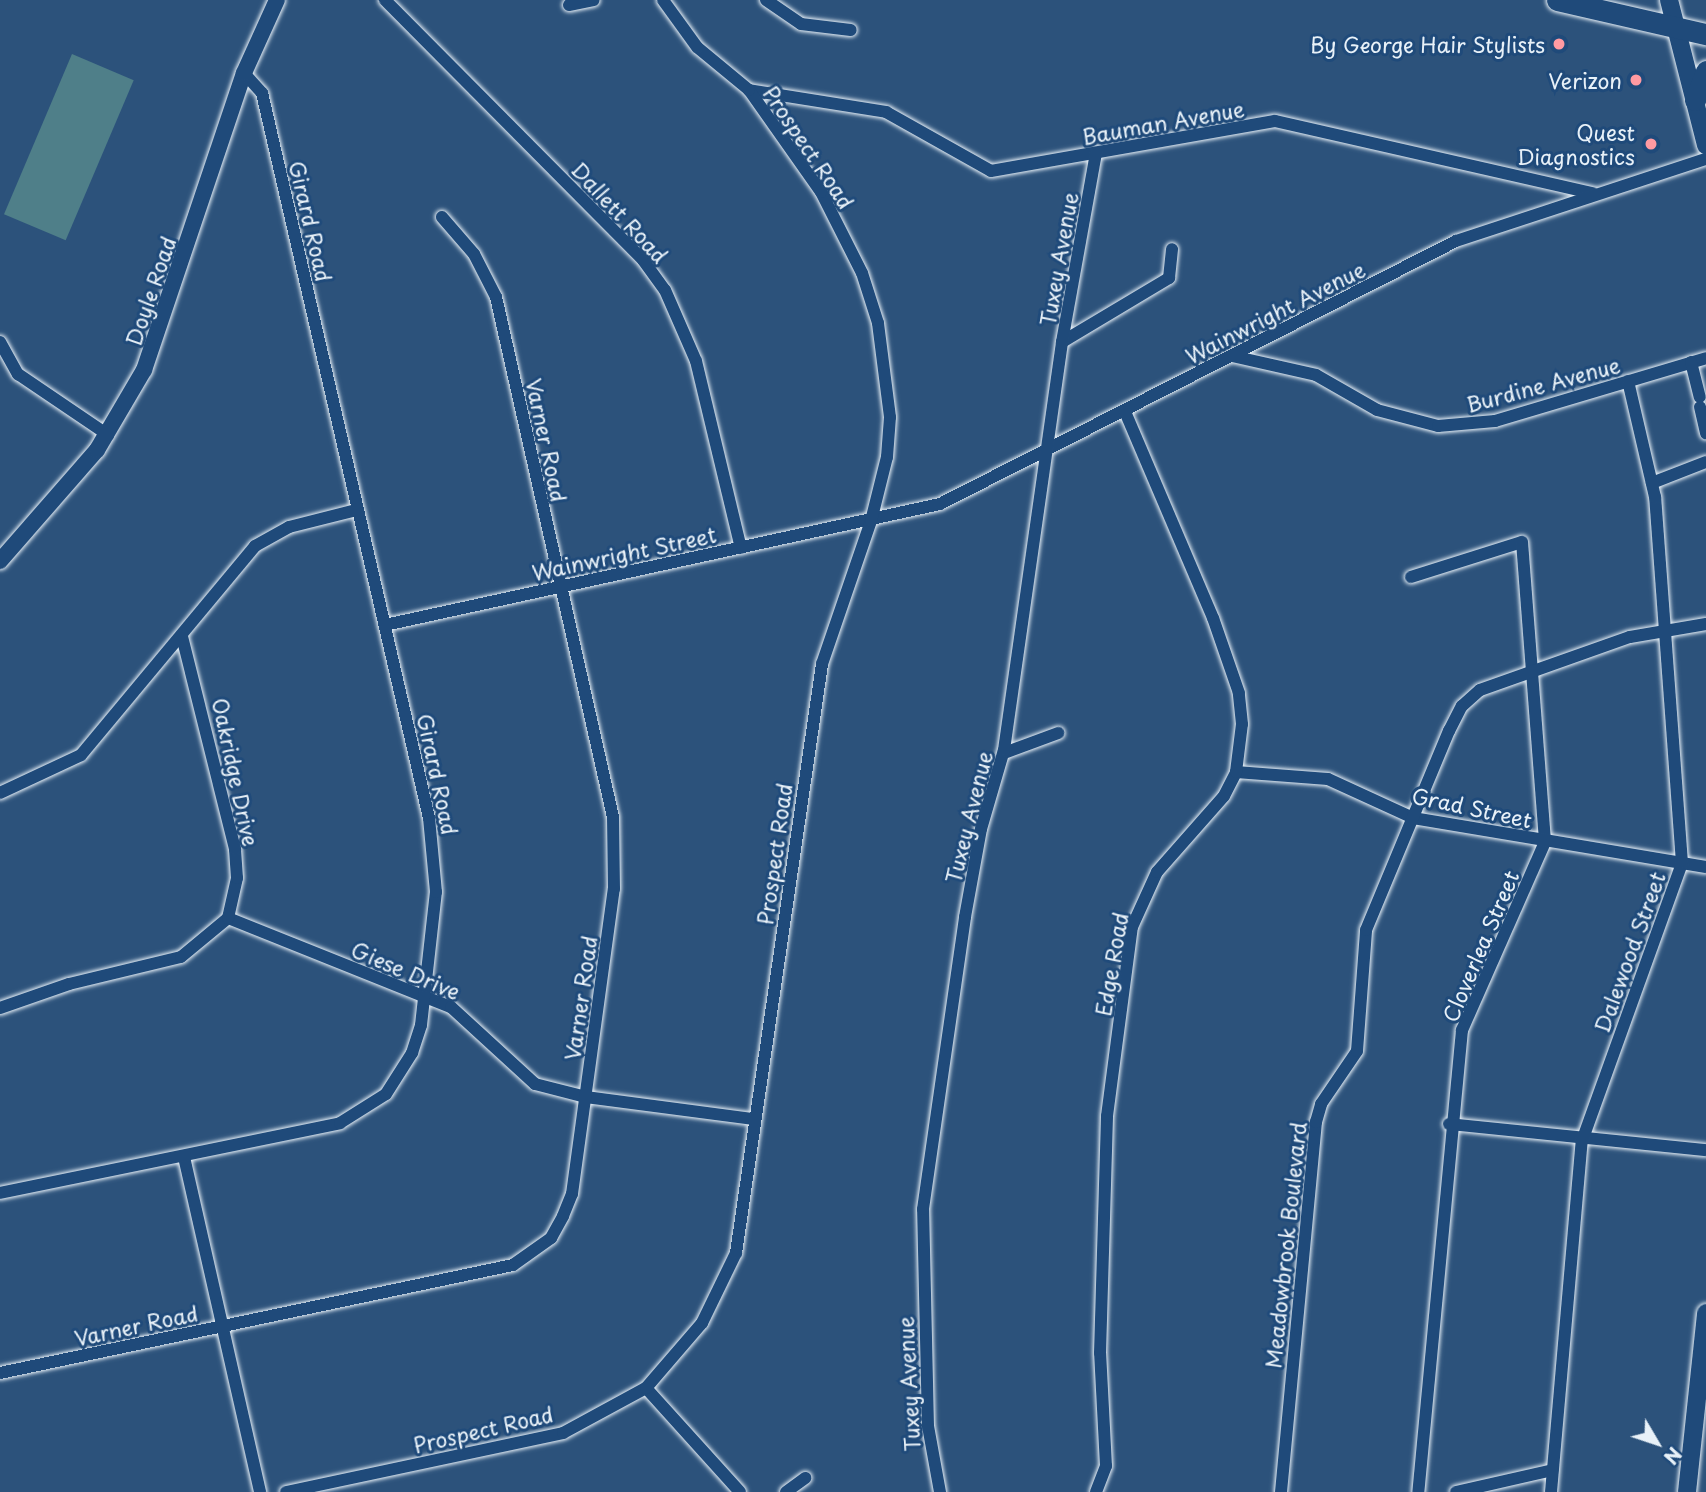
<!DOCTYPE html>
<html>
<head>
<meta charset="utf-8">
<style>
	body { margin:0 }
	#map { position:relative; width:1706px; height:1492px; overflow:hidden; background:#2c527b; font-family:"Playpen Sans",sans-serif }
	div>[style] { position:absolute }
	.green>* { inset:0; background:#4f7f89; transform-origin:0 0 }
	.roads { filter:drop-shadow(0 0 2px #e8f1f8) drop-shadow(0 0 2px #e8f1f8) }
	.minor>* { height:12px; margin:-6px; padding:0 6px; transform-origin:6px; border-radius:6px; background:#1f4a7a }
	.tertiary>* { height:16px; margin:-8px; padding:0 8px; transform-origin:8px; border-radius:8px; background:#1f4a7a }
	.secondary>* { height:18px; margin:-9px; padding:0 9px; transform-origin:9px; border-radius:9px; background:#1f4a7a }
	.trunk>* { height:21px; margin:-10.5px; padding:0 10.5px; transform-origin:10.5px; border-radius:10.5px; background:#1f4a7a }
	.dots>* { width:19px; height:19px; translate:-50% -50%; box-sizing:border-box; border:4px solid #1f4a7a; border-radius:50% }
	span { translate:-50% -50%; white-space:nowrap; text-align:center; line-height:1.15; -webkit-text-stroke:6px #1f4a7a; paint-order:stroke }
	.poi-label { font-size:21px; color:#e8f1f8 }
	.right { translate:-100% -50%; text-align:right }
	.street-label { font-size:21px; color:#e8f1f8 }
	.north { position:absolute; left:1622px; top:1408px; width:70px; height:70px; -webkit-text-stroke:5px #1f4a7a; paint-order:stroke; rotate:129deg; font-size:19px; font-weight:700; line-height:28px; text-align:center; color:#e8f1f8 }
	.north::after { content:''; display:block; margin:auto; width:24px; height:32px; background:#e8f1f8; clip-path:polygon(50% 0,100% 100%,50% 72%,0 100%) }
</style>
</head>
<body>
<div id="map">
	<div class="green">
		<i style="left:72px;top:54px;width:67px;height:174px;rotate:23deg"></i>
	</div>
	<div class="roads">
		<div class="minor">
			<i style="left:385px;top:0;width:366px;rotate:45.2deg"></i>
			<i style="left:643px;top:260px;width:37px;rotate:54deg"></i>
			<i style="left:665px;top:290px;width:77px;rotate:66.4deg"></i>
			<i style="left:696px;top:361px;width:192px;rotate:76.5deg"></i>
			<i style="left:766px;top:0;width:42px;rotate:34.4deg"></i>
			<i style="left:801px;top:24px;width:50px;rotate:6.8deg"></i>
			<i style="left:569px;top:5px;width:25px;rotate:-11deg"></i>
			<i style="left:749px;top:90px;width:139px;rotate:9.1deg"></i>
			<i style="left:886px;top:112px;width:120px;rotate:29.3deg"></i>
			<i style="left:991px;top:171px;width:288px;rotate:-10deg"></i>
			<i style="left:1275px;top:121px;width:326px;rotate:12.8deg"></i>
			<i style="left:0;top:342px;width:37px;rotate:61deg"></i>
			<i style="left:18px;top:374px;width:109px;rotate:34.1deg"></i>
			<i style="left:1062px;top:342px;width:125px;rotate:-30.9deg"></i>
			<i style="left:1169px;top:278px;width:29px;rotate:-84deg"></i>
			<i style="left:1232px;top:356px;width:86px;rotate:12.7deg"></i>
			<i style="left:1316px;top:375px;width:70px;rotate:29.8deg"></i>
			<i style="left:1377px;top:410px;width:63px;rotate:14.7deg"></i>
			<i style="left:1438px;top:426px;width:57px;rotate:-5deg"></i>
			<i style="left:1495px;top:421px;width:220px;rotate:-16.6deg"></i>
			<i style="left:1691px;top:362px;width:36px;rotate:76deg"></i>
			<i style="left:1700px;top:407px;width:27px;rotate:77deg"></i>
			<i style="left:1652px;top:483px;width:58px;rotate:-21.3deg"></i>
			<i style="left:1411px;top:577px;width:116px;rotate:-17.5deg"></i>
			<i style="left:1522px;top:542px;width:301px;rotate:85.6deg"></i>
			<i style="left:1545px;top:842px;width:206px;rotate:113.8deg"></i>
			<i style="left:1462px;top:1030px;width:464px;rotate:95.4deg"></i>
			<i style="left:385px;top:625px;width:568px;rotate:-12.3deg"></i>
			<i style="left:940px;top:504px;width:579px;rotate:-27.01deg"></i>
			<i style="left:1456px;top:241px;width:263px;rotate:-18.2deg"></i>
			<i style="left:1004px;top:753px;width:58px;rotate:-20.3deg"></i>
			<i style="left:1236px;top:772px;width:92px;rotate:4.4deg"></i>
			<i style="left:1328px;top:779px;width:94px;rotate:24.6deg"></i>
			<i style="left:1413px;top:818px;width:297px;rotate:9.5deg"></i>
			<i style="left:0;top:793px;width:89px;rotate:-25.1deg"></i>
			<i style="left:81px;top:755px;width:272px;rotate:-50.2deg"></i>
			<i style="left:255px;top:546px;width:39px;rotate:-29deg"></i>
			<i style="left:289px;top:527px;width:69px;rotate:-14.2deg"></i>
			<i style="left:228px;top:918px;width:240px;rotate:21.8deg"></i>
			<i style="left:451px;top:1007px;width:114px;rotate:42.5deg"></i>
			<i style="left:535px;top:1084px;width:53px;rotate:14.3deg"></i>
			<i style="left:586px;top:1097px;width:169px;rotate:7.5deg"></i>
			<i style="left:0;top:1008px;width:73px;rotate:-19.2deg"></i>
			<i style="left:69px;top:984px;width:115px;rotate:-13.6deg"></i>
			<i style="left:181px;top:957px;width:61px;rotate:-39.7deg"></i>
			<i style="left:228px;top:918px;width:41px;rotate:-77.3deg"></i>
			<i style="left:237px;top:878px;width:29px;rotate:-94deg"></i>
			<i style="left:235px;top:849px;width:219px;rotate:-104deg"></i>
			<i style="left:1449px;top:1124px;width:258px;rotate:5.8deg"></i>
			<i style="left:184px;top:1157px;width:344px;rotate:77.2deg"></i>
			<i style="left:0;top:1193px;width:347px;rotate:-11.6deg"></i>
			<i style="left:340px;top:1123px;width:54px;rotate:-32.2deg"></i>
			<i style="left:386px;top:1094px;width:49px;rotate:-57.6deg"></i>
			<i style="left:412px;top:1053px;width:29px;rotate:-72deg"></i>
			<i style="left:421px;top:1025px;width:134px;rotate:-83.6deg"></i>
			<i style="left:436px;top:892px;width:74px;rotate:-95.4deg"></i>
			<i style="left:429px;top:818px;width:744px;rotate:-102.97deg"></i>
			<i style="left:262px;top:93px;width:27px;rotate:-132deg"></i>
			<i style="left:0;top:1373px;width:524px;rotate:-11.89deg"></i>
			<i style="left:513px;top:1265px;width:47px;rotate:-35.4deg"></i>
			<i style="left:551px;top:1238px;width:25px;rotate:-61deg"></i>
			<i style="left:563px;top:1216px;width:24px;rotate:-68deg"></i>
			<i style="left:572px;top:1194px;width:308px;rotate:-82.2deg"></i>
			<i style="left:614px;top:889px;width:72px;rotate:-90.8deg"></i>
			<i style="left:613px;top:817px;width:533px;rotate:-102.68deg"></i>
			<i style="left:496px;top:297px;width:48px;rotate:-117.1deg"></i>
			<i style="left:474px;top:254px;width:49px;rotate:-130.9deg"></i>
			<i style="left:646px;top:1388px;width:140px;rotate:47.9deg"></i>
			<i style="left:286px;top:1492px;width:283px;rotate:-12deg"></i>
			<i style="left:563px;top:1433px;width:94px;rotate:-28.5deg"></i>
			<i style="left:646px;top:1388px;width:86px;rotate:-49.3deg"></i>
			<i style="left:702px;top:1323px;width:78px;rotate:-64.1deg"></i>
			<i style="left:736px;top:1253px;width:595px;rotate:-81.69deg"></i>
			<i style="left:822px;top:664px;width:151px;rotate:-71.1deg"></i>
			<i style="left:871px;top:521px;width:66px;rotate:-76deg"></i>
			<i style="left:887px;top:457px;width:40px;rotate:-85.7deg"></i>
			<i style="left:890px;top:417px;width:95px;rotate:-97.3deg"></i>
			<i style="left:878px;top:323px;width:52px;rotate:-107.7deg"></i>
			<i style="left:862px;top:273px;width:91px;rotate:-116.8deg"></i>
			<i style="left:821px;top:192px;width:125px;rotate:-125.2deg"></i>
			<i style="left:749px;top:90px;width:67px;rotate:-140.4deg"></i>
			<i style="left:697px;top:47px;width:58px;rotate:-125.9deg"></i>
			<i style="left:786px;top:1492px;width:24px;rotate:-36deg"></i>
			<i style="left:940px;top:1492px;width:67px;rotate:-100.3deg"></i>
			<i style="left:928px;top:1426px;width:217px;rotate:-91.3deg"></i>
			<i style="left:923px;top:1209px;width:295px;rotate:-81.8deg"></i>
			<i style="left:965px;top:917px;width:89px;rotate:-79.7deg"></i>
			<i style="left:981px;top:829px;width:82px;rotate:-73.8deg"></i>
			<i style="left:1004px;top:750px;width:412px;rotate:-81.9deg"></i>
			<i style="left:1062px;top:342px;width:192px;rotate:-79.8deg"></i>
			<i style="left:1096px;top:1492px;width:28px;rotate:-69deg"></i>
			<i style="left:1106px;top:1466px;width:113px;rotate:-93deg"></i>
			<i style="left:1100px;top:1353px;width:237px;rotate:-88.3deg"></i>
			<i style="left:1107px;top:1116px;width:191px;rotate:-82.5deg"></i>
			<i style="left:1132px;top:927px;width:60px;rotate:-65.6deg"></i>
			<i style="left:1157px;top:872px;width:101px;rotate:-48.6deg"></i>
			<i style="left:1224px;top:796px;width:27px;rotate:-63deg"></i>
			<i style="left:1236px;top:772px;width:48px;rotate:-82.9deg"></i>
			<i style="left:1242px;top:724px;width:31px;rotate:-96deg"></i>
			<i style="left:1239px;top:693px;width:79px;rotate:-109.1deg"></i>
			<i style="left:1213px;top:618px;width:224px;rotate:-113.1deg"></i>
			<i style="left:1281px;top:1492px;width:372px;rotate:-84.6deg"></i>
			<i style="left:1316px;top:1122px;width:19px;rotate:-74deg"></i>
			<i style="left:1321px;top:1104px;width:64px;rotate:-55.8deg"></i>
			<i style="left:1357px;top:1051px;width:121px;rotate:-85.7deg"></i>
			<i style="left:1366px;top:930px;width:216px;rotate:-67.4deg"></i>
			<i style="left:1449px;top:731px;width:28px;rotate:-63deg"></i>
			<i style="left:1462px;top:706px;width:24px;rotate:-42deg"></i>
			<i style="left:1480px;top:690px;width:159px;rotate:-19.5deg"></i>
			<i style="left:1630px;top:637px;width:77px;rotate:-9.7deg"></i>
			<i style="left:1456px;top:1492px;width:99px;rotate:-12.8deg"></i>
			<i style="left:1551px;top:1492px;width:352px;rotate:-85deg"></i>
			<i style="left:1582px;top:1141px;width:295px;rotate:-70.2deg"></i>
			<i style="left:1682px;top:863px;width:367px;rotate:-94.2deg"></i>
			<i style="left:1655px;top:497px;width:119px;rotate:-103.1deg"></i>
		</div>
		<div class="tertiary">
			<i style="left:0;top:561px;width:147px;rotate:-48.9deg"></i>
			<i style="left:97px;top:450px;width:93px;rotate:-59.6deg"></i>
			<i style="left:144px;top:370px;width:313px;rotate:-71.4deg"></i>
			<i style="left:244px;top:73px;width:80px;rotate:-65.7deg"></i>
		</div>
		<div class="secondary">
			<i style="left:1669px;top:0;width:150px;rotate:75.7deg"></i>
			<i style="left:1687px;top:1492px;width:180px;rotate:-83.9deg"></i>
		</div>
		<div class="trunk">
			<i style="left:1557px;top:0;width:153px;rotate:12.9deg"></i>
			<i style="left:1695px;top:100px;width:31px;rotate:-69deg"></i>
		</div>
	</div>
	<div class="dots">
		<i style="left:1559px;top:44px;background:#ff9aa2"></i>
		<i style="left:1636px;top:80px;background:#ff9aa2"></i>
		<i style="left:1651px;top:144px;background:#ff9aa2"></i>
	</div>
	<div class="poi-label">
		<span class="right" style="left:1545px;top:44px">By George Hair Stylists</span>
		<span class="right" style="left:1622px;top:80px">Verizon</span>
		<span class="right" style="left:1635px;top:144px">Quest<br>Diagnostics</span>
	</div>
	<div class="street-label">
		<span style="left:1163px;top:122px;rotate:-10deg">Bauman Avenue</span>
		<span style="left:809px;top:147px;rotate:56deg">Prospect Road</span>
		<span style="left:620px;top:212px;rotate:47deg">Dallett Road</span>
		<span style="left:311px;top:221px;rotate:77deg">Girard Road</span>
		<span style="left:1058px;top:259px;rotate:-80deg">Tuxey Avenue</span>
		<span style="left:150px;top:291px;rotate:-71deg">Doyle Road</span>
		<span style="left:1275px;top:312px;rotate:-27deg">Wainwright Avenue</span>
		<span style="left:1543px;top:384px;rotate:-15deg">Burdine Avenue</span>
		<span style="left:547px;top:440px;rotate:78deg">Varner Road</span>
		<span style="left:624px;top:553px;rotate:-12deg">Wainwright Street</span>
		<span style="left:236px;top:772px;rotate:78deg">Oakridge Drive</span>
		<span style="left:438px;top:774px;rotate:78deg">Girard Road</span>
		<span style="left:1472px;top:807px;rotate:12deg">Grad Street</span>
		<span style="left:968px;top:817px;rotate:-76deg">Tuxey Avenue</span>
		<span style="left:774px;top:854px;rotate:-82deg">Prospect Road</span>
		<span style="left:1480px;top:946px;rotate:-67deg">Cloverlea Street</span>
		<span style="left:1629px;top:952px;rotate:-70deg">Dalewood Street</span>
		<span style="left:1111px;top:964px;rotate:-80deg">Edge Road</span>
		<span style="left:406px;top:970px;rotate:23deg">Giese Drive</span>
		<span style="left:580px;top:998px;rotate:-82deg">Varner Road</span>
		<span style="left:1285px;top:1245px;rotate:-84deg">Meadowbrook Boulevard</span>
		<span style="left:136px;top:1325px;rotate:-12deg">Varner Road</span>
		<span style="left:908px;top:1384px;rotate:-93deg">Tuxey Avenue</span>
		<span style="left:483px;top:1429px;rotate:-13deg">Prospect Road</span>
	</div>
	<div class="north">N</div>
</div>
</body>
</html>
